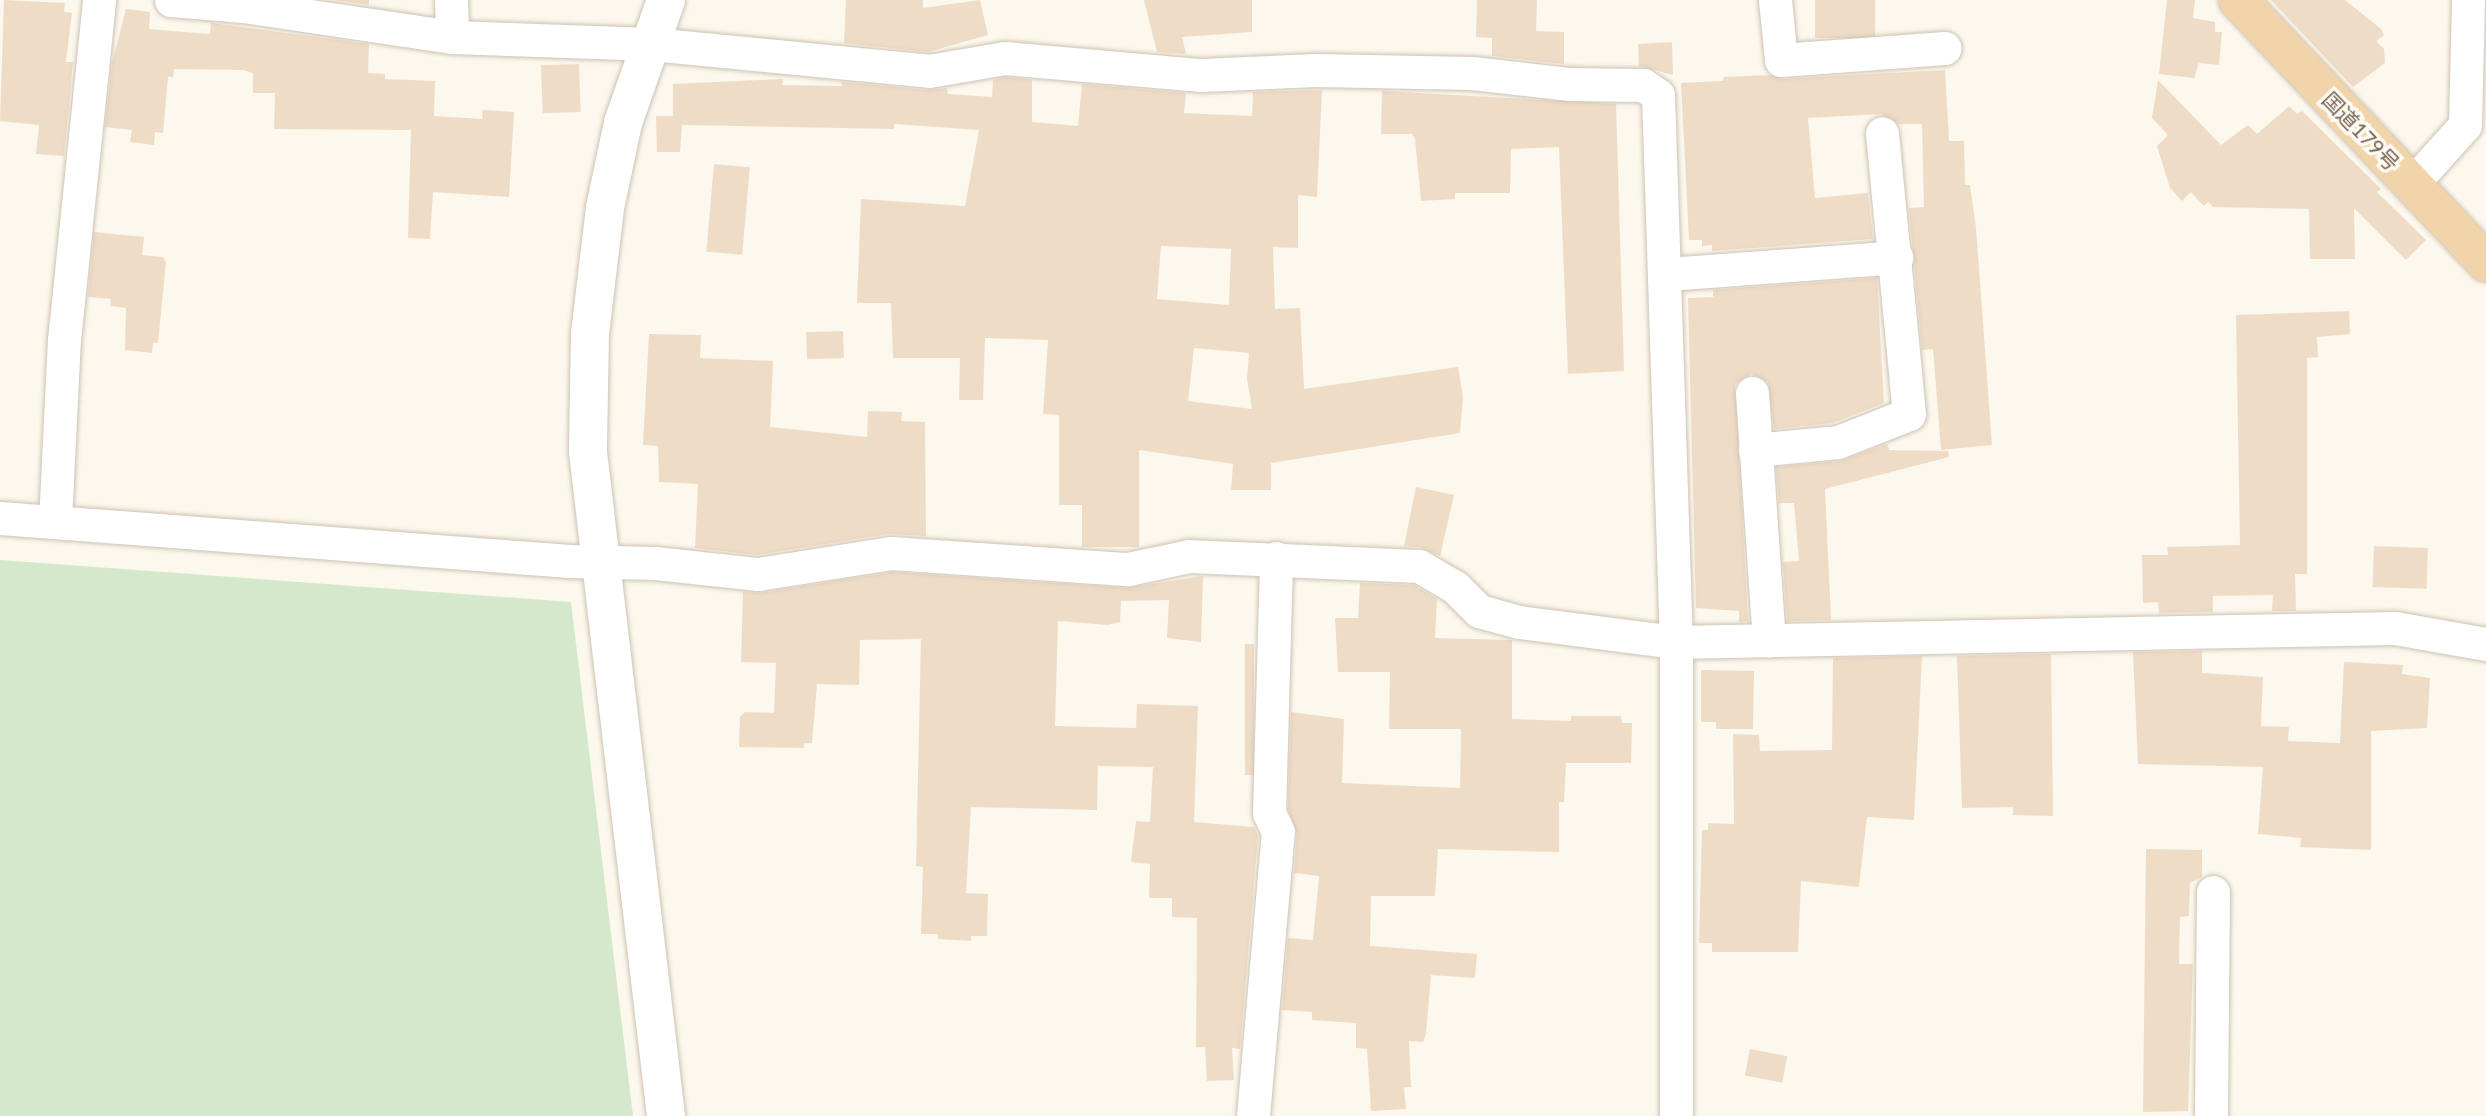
<!DOCTYPE html>
<html>
<head>
<meta charset="utf-8">
<style>
	body { margin:0 }
	#map { position:relative; width:2486px; height:1116px; overflow:hidden; background:#fcf8ed; font-family:Lato,"Noto Sans JP",sans-serif }
	div>[style] { position:absolute }
	.green>* { inset:0; background:#d4e9cc }
	.building>* { inset:0; background:#efdcc7; transform-origin:0 0 }
	.roads { filter:drop-shadow(0 0 2px #cec2b3) drop-shadow(0 0 2px #cec2b3) }
	.minor>* { height:33px; margin:-16.5px; padding:0 16.5px; transform-origin:16.5px; border-radius:16.5px; background:#fff }
	.tertiary>* { height:38px; margin:-19px; padding:0 19px; transform-origin:19px; border-radius:19px; background:#fff }
	.trunk>* { height:38px; margin:-19px; padding:0 19px; transform-origin:19px; border-radius:19px; background:#f2d4ab }
	span { translate:-50% -50%; white-space:nowrap; text-align:center; line-height:1.15; -webkit-text-stroke:7px #fefbf4; paint-order:stroke }
	.street-label { font-size:21px; color:#766351 }
</style>
</head>
<body>
<div id="map">
	<div class="green">
		<i style="clip-path:polygon(0 560px,571px 602px,633px 1116px,0 1116px)"></i>
	</div>
	<div class="building">
		<i style="clip-path:polygon(4px 0,65px 3px,64px 12px,72px 13px,66px 62px,73px 62px,64px 156px,36px 154px,39px 125px,0 121px)"></i>
		<i style="clip-path:polygon(334px 0,369px 0,369px 5px)"></i>
		<i style="clip-path:polygon(846px 0,923px 0,923px 8px,980px 0,988px 35px,928px 52px,844px 43px)"></i>
		<i style="clip-path:polygon(1144px 0,1252px 0,1252px 32px,1182px 37px,1186px 54px,1157px 52px)"></i>
		<i style="clip-path:polygon(1477px 0,1537px 0,1536px 31px,1564px 32px,1564px 64px,1492px 56px,1492px 38px,1476px 37px)"></i>
		<i style="left:1815px;top:0;width:60px;height:38px"></i>
		<i style="clip-path:polygon(2167px 0,2195px 0,2193px 18px,2215px 22px,2215px 32px,2222px 32px,2219px 65px,2199px 63px,2194px 78px,2159px 74px)"></i>
		<i style="clip-path:polygon(2271px 0,2345px 0,2381px 29px,2384px 35px,2376px 41px,2384px 49px,2385px 63px,2353px 87px)"></i>
		<i style="clip-path:polygon(126px 9px,150px 12px,149px 29px,210px 34px,211px 23px,369px 44px,368px 73px,385px 74px,385px 79px,435px 81px,434px 116px,482px 119px,483px 110px,514px 112px,509px 197px,433px 192px,430px 239px,408px 238px,411px 130px,274px 129px,275px 93px,253px 93px,253px 73px,243px 70px,174px 69px,173px 77px,168px 77px,163px 133px,155px 132px,154px 145px,130px 142px,132px 130px,105px 127px,112px 63px)"></i>
		<i style="clip-path:polygon(1672px 42px,1673px 75px,1639px 66px,1638px 44px)"></i>
		<i style="left:579px;top:64px;width:48px;height:38px;rotate:88deg"></i>
		<i style="clip-path:polygon(1945px 70px,1949px 141px,1964px 141px,1965px 185px,1970px 185px,1976px 228px,1992px 445px,1941px 450px,1933px 349px,1922px 350px,1909px 208px,1924px 207px,1922px 124px,1899px 124px,1881px 114px,1808px 118px,1815px 198px,1868px 193px,1873px 239px,1712px 251px,1712px 245px,1702px 246px,1702px 240px,1689px 240px,1681px 83px,1723px 81px,1724px 77px,1770px 75px,1782px 79px)"></i>
		<i style="clip-path:polygon(evenodd,1006px 77px,1032px 80px,1032px 122px,1078px 126px,1082px 84px,1186px 93px,1184px 113px,1252px 116px,1253px 92px,1322px 90px,1317px 197px,1298px 195px,1298px 248px,1273px 247px,1275px 309px,1300px 308px,1304px 389px,1458px 367px,1463px 397px,1460px 433px,1271px 463px,1271px 490px,1231px 490px,1233px 464px,1139px 450px,1139px 547px,1082px 547px,1082px 505px,1059px 505px,1059px 415px,1043px 414px,1048px 340px,985px 338px,983px 400px,959px 400px,960px 358px,893px 358px,891px 303px,857px 303px,861px 199px,965px 206px,979px 130px,894px 124px,894px 129px,682px 125px,680px 152px,657px 152px,656px 116px,673px 116px,673px 84px,783px 79px,782px 85px,842px 86px,842px 82px,927px 90px,947px 88px,948px 94px,992px 97px,993px 80px,1006px 77px,1161px 246px,1231px 249px,1229px 305px,1157px 299px,1161px 246px,1006px 77px,1194px 348px,1249px 353px,1247px 379px,1252px 409px,1188px 401px,1194px 348px)"></i>
		<i style="clip-path:polygon(2158px 80px,2221px 145px,2248px 125px,2257px 134px,2289px 106px,2297px 114px,2302px 111px,2381px 189px,2377px 192px,2426px 240px,2406px 260px,2354px 208px,2355px 259px,2310px 259px,2309px 209px,2213px 207px,2208px 202px,2204px 206px,2191px 192px,2182px 201px,2170px 188px,2157px 146px,2168px 135px,2152px 118px)"></i>
		<i style="clip-path:polygon(1382px 91px,1616px 104px,1624px 371px,1568px 374px,1559px 147px,1511px 149px,1510px 193px,1455px 193px,1455px 199px,1421px 201px,1415px 139px,1412px 134px,1381px 134px)"></i>
		<i style="left:714px;top:164px;width:36px;height:88px;rotate:5deg"></i>
		<i style="clip-path:polygon(94px 232px,144px 237px,142px 255px,163px 257px,166px 262px,158px 343px,153px 343px,152px 353px,125px 350px,126px 308px,110px 306px,111px 299px,88px 297px)"></i>
		<i style="clip-path:polygon(1877px 278px,1884px 403px,1833px 423px,1774px 429px,1768px 382px,1751px 374px,1735px 384px,1748px 621px,1739px 622px,1739px 611px,1696px 608px,1688px 298px,1713px 297px,1713px 290px)"></i>
		<i style="clip-path:polygon(2349px 311px,2350px 334px,2317px 337px,2318px 357px,2307px 358px,2307px 574px,2295px 574px,2296px 611px,2272px 611px,2273px 595px,2213px 596px,2213px 612px,2159px 613px,2158px 602px,2143px 603px,2142px 555px,2168px 555px,2167px 547px,2240px 545px,2236px 315px)"></i>
		<i style="left:843px;top:331px;width:27px;height:37px;rotate:88deg"></i>
		<i style="clip-path:polygon(649px 334px,701px 335px,700px 358px,773px 361px,770px 427px,867px 437px,868px 411px,902px 412px,901px 421px,925px 422px,926px 536px,888px 534px,758px 555px,695px 548px,698px 484px,659px 482px,658px 446px,643px 445px)"></i>
		<i style="clip-path:polygon(1887px 444px,1889px 450px,1948px 451px,1949px 457px,1825px 489px,1831px 620px,1787px 621px,1783px 562px,1799px 561px,1794px 503px,1779px 503px,1776px 467px,1840px 461px)"></i>
		<i style="clip-path:polygon(1416px 487px,1454px 495px,1440px 556px,1420px 547px,1404px 546px)"></i>
		<i style="left:2374px;top:546px;width:54px;height:41px;rotate:2deg"></i>
		<i style="clip-path:polygon(892px 572px,1127px 588px,1203px 576px,1201px 642px,1167px 638px,1169px 600px,1121px 601px,1120px 622px,1108px 625px,1058px 621px,1055px 726px,1136px 728px,1137px 704px,1198px 706px,1194px 822px,1254px 827px,1258px 836px,1240px 1049px,1232px 1048px,1234px 1080px,1207px 1081px,1205px 1047px,1196px 1047px,1197px 918px,1172px 917px,1172px 898px,1149px 898px,1150px 864px,1131px 862px,1136px 821px,1150px 822px,1153px 767px,1098px 766px,1097px 810px,971px 807px,966px 893px,988px 894px,987px 936px,971px 936px,971px 941px,938px 939px,938px 934px,921px 934px,923px 867px,916px 866px,921px 639px,860px 640px,859px 685px,817px 684px,812px 743px,804px 743px,804px 748px,739px 747px,740px 717px,745px 712px,774px 713px,776px 663px,741px 662px,743px 592px,761px 593px)"></i>
		<i style="clip-path:polygon(1360px 583px,1413px 585px,1437px 599px,1435px 638px,1512px 640px,1512px 719px,1571px 721px,1571px 716px,1621px 716px,1622px 723px,1632px 723px,1631px 763px,1566px 763px,1564px 802px,1559px 802px,1559px 852px,1438px 849px,1435px 896px,1371px 896px,1370px 946px,1477px 954px,1475px 978px,1431px 975px,1426px 1034px,1423px 1042px,1409px 1041px,1411px 1087px,1404px 1087px,1406px 1109px,1371px 1111px,1367px 1049px,1356px 1048px,1356px 1023px,1312px 1020px,1312px 1012px,1282px 1010px,1288px 938px,1313px 940px,1319px 876px,1294px 873px,1297px 833px,1288px 809px,1291px 712px,1344px 719px,1342px 783px,1460px 788px,1461px 729px,1389px 729px,1390px 672px,1338px 672px,1335px 618px,1358px 618px)"></i>
		<i style="left:1245px;top:644px;width:9px;height:131px"></i>
		<i style="clip-path:polygon(2202px 651px,2202px 673px,2263px 677px,2261px 726px,2289px 727px,2288px 741px,2340px 743px,2344px 662px,2403px 665px,2402px 674px,2430px 678px,2427px 728px,2371px 731px,2371px 850px,2300px 847px,2301px 838px,2258px 834px,2263px 767px,2138px 764px,2133px 652px)"></i>
		<i style="clip-path:polygon(2051px 654px,2053px 816px,2013px 815px,2013px 807px,1962px 808px,1957px 656px)"></i>
		<i style="clip-path:polygon(1922px 656px,1914px 820px,1867px 817px,1859px 887px,1801px 881px,1798px 952px,1712px 952px,1712px 943px,1699px 943px,1702px 830px,1708px 830px,1708px 823px,1734px 824px,1733px 734px,1759px 735px,1760px 751px,1832px 750px,1833px 658px)"></i>
		<i style="clip-path:polygon(1701px 670px,1754px 671px,1753px 729px,1716px 729px,1716px 722px,1701px 722px)"></i>
		<i style="clip-path:polygon(2146px 849px,2202px 850px,2202px 877px,2190px 883px,2189px 916px,2180px 917px,2179px 964px,2193px 964px,2188px 1111px,2143px 1112px)"></i>
		<i style="left:1750px;top:1049px;width:38px;height:27px;rotate:11deg"></i>
	</div>
	<div class="roads">
		<div class="minor">
			<i style="left:171px;top:0;width:72px;rotate:4.8deg"></i>
			<i style="left:243px;top:6px;width:211px;rotate:8.4deg"></i>
			<i style="left:452px;top:37px;width:199px;rotate:2deg"></i>
			<i style="left:651px;top:44px;width:279px;rotate:5.5deg"></i>
			<i style="left:929px;top:71px;width:77px;rotate:-9.7deg"></i>
			<i style="left:1005px;top:58px;width:197px;rotate:5deg"></i>
			<i style="left:1201px;top:75px;width:114px;rotate:-2.5deg"></i>
			<i style="left:1315px;top:70px;width:157px;rotate:1.1deg"></i>
			<i style="left:1472px;top:73px;width:99px;rotate:6.4deg"></i>
			<i style="left:1570px;top:84px;width:73px;rotate:0.8deg"></i>
			<i style="left:1643px;top:85px;width:18px;rotate:34deg"></i>
			<i style="left:1658px;top:95px;width:547px;rotate:88.12deg"></i>
			<i style="left:1676px;top:642px;width:474px;rotate:90deg"></i>
			<i style="left:451px;top:0;width:37px;rotate:88deg"></i>
			<i style="left:1775px;top:0;width:60px;rotate:84.3deg"></i>
			<i style="left:1781px;top:60px;width:164px;rotate:-4.2deg"></i>
			<i style="left:2412px;top:184px;width:79px;rotate:-48.1deg"></i>
			<i style="left:2465px;top:125px;width:125px;rotate:-88.6deg"></i>
			<i style="left:1667px;top:274px;width:230px;rotate:-4.2deg"></i>
			<i style="left:1752px;top:393px;width:248px;rotate:86.1deg"></i>
			<i style="left:1755px;top:450px;width:83px;rotate:-5.5deg"></i>
			<i style="left:1838px;top:442px;width:76px;rotate:-21.5deg"></i>
			<i style="left:1909px;top:414px;width:282px;rotate:-95.5deg"></i>
			<i style="left:0;top:518px;width:571px;rotate:4.32deg"></i>
			<i style="left:569px;top:561px;width:86px;rotate:1.3deg"></i>
			<i style="left:655px;top:563px;width:104px;rotate:6.1deg"></i>
			<i style="left:758px;top:574px;width:135px;rotate:-9deg"></i>
			<i style="left:891px;top:553px;width:238px;rotate:3.9deg"></i>
			<i style="left:1128px;top:569px;width:62px;rotate:-12deg"></i>
			<i style="left:1189px;top:556px;width:230px;rotate:2.5deg"></i>
			<i style="left:1419px;top:566px;width:42px;rotate:30.3deg"></i>
			<i style="left:1455px;top:587px;width:34px;rotate:45deg"></i>
			<i style="left:1479px;top:611px;width:41px;rotate:15.4deg"></i>
			<i style="left:1519px;top:622px;width:158px;rotate:7.3deg"></i>
			<i style="left:1676px;top:642px;width:719px;rotate:-1.12deg"></i>
			<i style="left:2395px;top:628px;width:92px;rotate:10deg"></i>
			<i style="left:55px;top:522px;width:182px;rotate:-87.2deg"></i>
			<i style="left:64px;top:340px;width:342px;rotate:-84.1deg"></i>
			<i style="left:1253px;top:1116px;width:285px;rotate:-85deg"></i>
			<i style="left:1278px;top:832px;width:21px;rotate:-115deg"></i>
			<i style="left:1269px;top:813px;width:255px;rotate:-88.4deg"></i>
			<i style="left:2211px;top:1116px;width:224px;rotate:-89.5deg"></i>
		</div>
		<div class="tertiary">
			<i style="left:666px;top:0;width:130px;rotate:109.3deg"></i>
			<i style="left:623px;top:123px;width:87px;rotate:102deg"></i>
			<i style="left:605px;top:208px;width:126px;rotate:96.8deg"></i>
			<i style="left:590px;top:333px;width:119px;rotate:91deg"></i>
			<i style="left:588px;top:452px;width:669px;rotate:83.3deg"></i>
		</div>
		<div class="trunk">
			<i style="left:2238px;top:0;width:361px;rotate:46.6deg"></i>
		</div>
	</div>
	<div class="street-label">
		<span style="left:2361px;top:131px;rotate:46deg">国道179号</span>
	</div>
</div>
</body>
</html>
